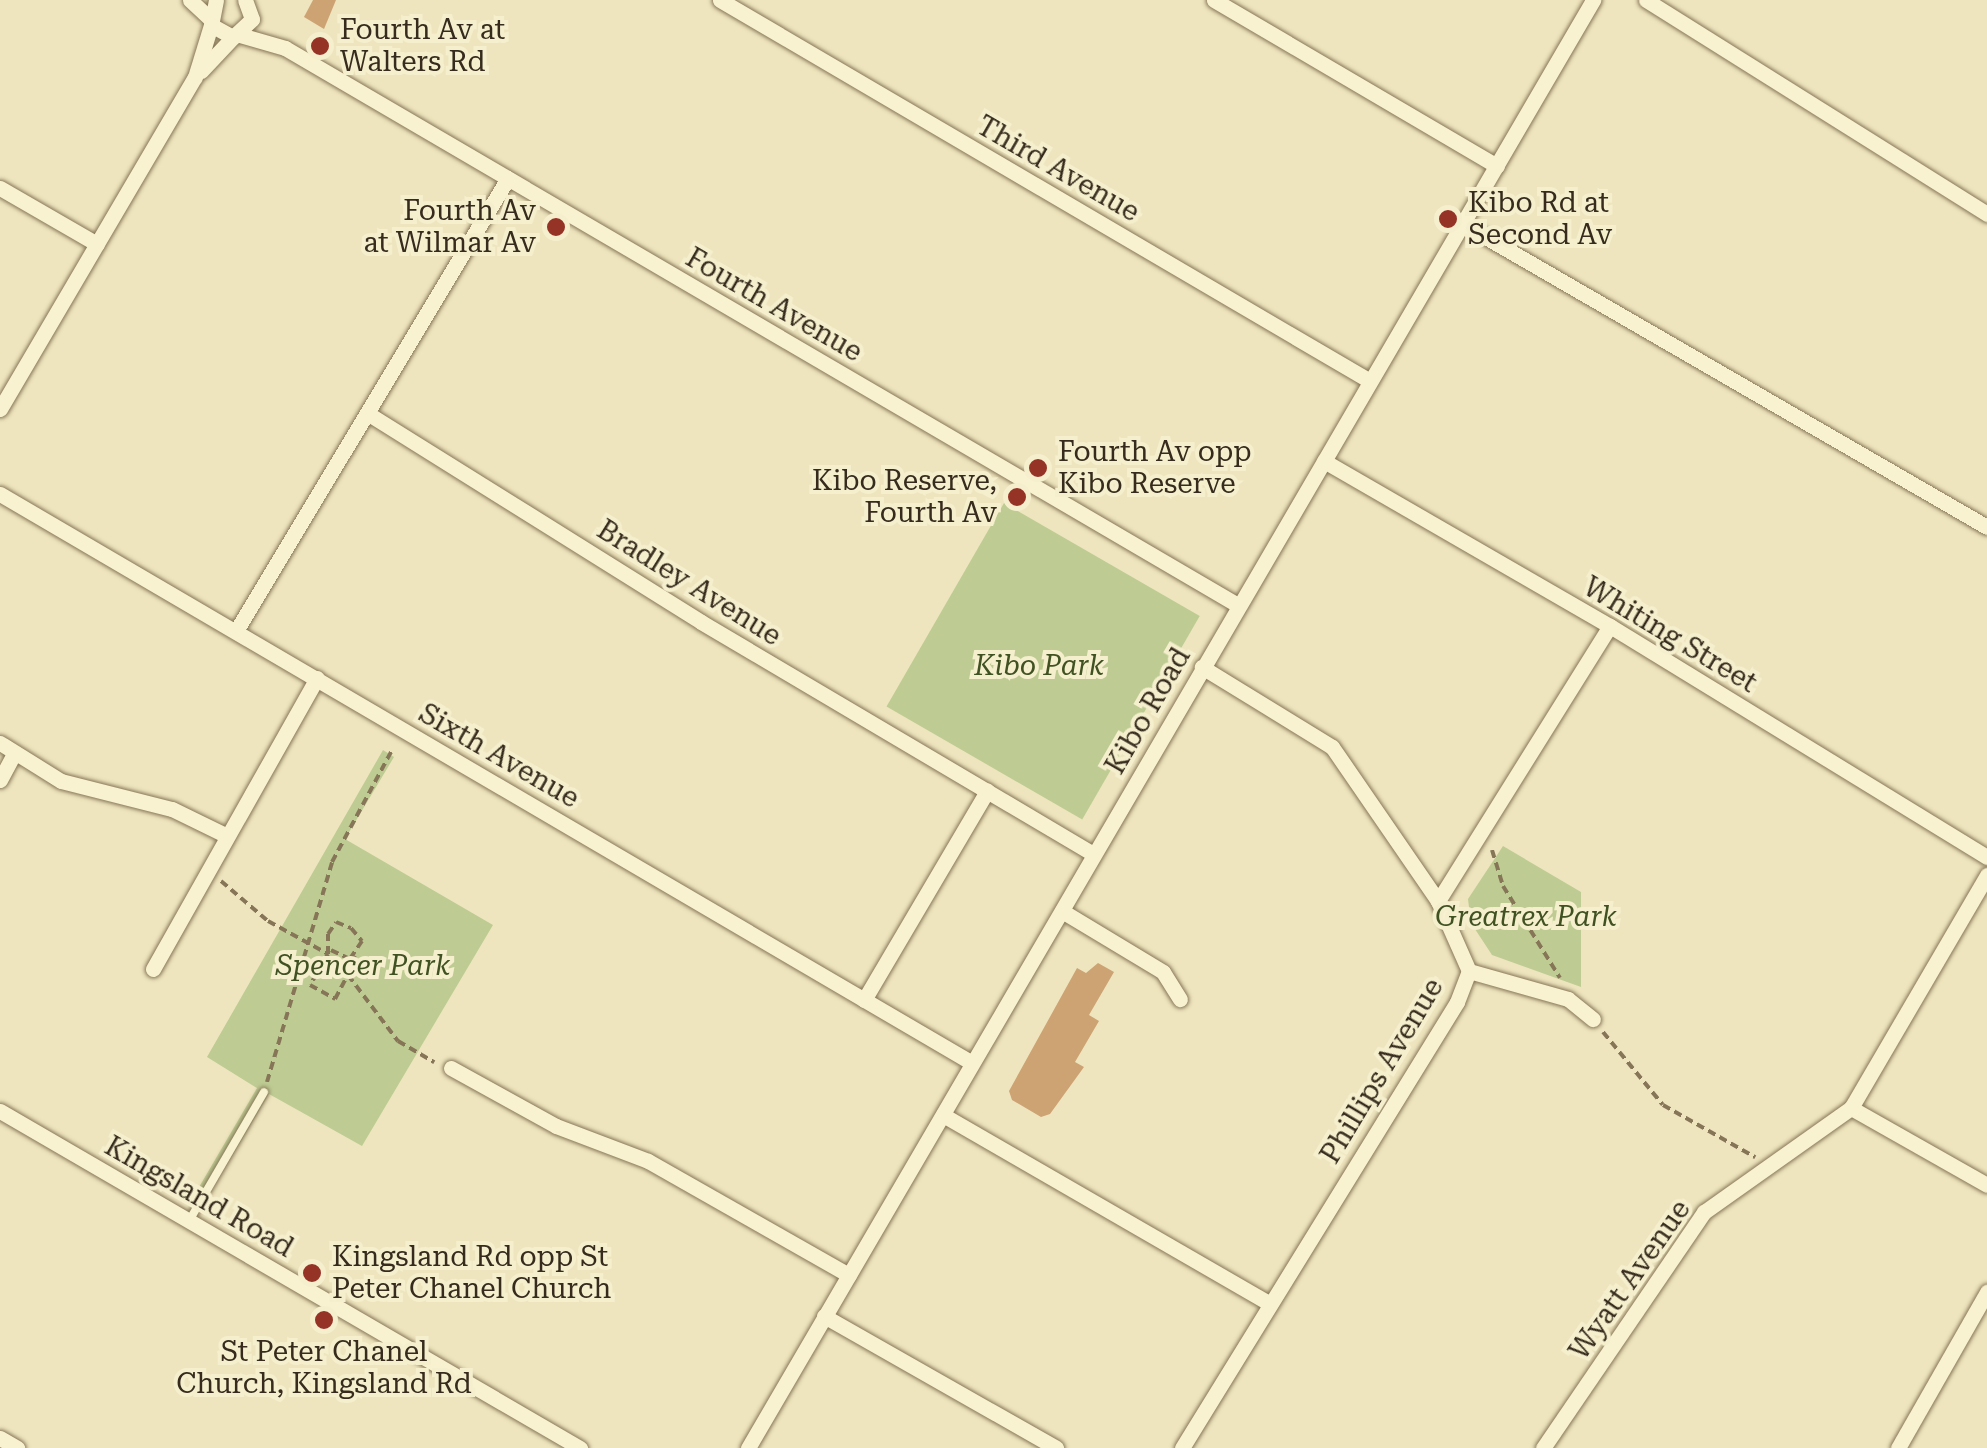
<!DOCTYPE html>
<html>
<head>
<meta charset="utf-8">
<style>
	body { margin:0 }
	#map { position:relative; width:1987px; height:1448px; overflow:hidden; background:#eee5be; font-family:"Roboto Serif",serif }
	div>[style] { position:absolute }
	.green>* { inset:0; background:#becc93; transform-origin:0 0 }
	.building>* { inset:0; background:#cda374 }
	.path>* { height:4px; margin-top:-2px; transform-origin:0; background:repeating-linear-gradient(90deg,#867657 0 8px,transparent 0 13px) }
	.roads { filter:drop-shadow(0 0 2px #867657) drop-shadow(0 0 2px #867657) }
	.service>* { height:8px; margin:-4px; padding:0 4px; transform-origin:4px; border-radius:4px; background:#f9f2d1 }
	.minor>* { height:15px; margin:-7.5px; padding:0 7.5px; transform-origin:7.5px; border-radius:7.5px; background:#f9f2d1 }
	.dots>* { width:28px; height:28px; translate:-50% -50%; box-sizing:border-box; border:5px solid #f5efce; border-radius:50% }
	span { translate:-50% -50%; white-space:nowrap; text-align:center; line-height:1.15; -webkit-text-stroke:8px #f5efce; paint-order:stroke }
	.poi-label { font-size:28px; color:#362b1c }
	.left { translate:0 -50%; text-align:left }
	.right { translate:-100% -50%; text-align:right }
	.street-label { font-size:28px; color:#362b1c }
	.park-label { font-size:28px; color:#415222; font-style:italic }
</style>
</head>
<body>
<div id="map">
	<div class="green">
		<i style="left:1004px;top:503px;width:226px;height:235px;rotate:30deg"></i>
		<i style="clip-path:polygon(383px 750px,394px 757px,345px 839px,493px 925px,362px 1146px,269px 1094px,206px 1200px,195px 1194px,257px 1088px,207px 1057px)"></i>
		<i style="clip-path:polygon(1503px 846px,1581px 892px,1581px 987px,1492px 955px,1471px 923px,1468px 899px)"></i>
	</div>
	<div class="building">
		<i style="clip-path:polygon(313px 0,336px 0,324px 29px,304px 17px)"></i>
		<i style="clip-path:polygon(1098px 963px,1114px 972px,1089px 1015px,1099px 1021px,1075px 1062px,1084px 1067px,1050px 1114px,1041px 1117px,1012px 1100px,1009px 1091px,1077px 968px,1086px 973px)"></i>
	</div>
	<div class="path">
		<i style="left:1492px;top:850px;width:38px;rotate:73deg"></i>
		<i style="left:1503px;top:886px;width:108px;rotate:58.2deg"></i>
		<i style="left:221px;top:881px;width:62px;rotate:40.4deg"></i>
		<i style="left:268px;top:921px;width:68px;rotate:28.8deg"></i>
		<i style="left:328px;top:954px;width:9px;rotate:122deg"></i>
		<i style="left:323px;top:962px;width:26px;rotate:119deg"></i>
		<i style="left:310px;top:985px;width:29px;rotate:29deg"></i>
		<i style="left:335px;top:999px;width:27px;rotate:-62deg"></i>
		<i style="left:348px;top:975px;width:28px;rotate:-153deg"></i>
		<i style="left:328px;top:954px;width:20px;rotate:-90deg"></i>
		<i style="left:328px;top:934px;width:14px;rotate:-56deg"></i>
		<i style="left:336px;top:922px;width:16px;rotate:22deg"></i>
		<i style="left:351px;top:928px;width:17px;rotate:50deg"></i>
		<i style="left:362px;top:941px;width:22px;rotate:124deg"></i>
		<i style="left:350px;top:959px;width:21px;rotate:-155deg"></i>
		<i style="left:345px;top:973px;width:20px;rotate:-60deg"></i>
		<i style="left:348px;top:975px;width:83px;rotate:52.9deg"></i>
		<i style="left:398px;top:1041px;width:42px;rotate:30.3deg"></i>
		<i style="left:1603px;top:1032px;width:94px;rotate:50.6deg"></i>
		<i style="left:1663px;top:1105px;width:106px;rotate:29.5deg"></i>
		<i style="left:267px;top:1082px;width:229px;rotate:-73.5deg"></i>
		<i style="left:332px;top:862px;width:125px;rotate:-61.8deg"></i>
	</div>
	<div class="roads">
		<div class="service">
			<i style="left:189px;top:1221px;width:149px;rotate:-59.8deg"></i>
		</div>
		<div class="minor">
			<i style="left:190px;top:0;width:26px;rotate:43deg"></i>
			<i style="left:216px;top:0;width:25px;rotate:101deg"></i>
			<i style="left:211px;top:25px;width:25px;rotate:29deg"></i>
			<i style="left:233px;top:37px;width:26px;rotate:-43deg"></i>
			<i style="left:252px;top:19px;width:20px;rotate:-110deg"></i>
			<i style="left:720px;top:0;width:753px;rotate:30.38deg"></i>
			<i style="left:1214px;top:0;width:328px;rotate:30.4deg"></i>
			<i style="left:1646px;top:0;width:403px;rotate:32.1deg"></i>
			<i style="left:240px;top:35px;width:47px;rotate:16.1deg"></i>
			<i style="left:285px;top:48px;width:1104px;rotate:30.31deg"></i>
			<i style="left:201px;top:71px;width:47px;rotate:-46.7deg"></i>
			<i style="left:0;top:188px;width:112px;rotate:30deg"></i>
			<i style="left:1463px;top:224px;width:605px;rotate:30.04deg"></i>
			<i style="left:0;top:409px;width:385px;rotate:-59.6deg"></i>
			<i style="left:195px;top:77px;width:54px;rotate:-72.9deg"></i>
			<i style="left:367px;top:413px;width:394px;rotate:32deg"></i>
			<i style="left:701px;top:622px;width:456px;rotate:30.6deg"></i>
			<i style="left:1324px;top:461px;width:330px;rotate:30deg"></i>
			<i style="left:1610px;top:626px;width:442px;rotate:31.5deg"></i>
			<i style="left:0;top:494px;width:1126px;rotate:30.34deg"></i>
			<i style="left:236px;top:631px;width:528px;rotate:-59.02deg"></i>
			<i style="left:0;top:743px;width:72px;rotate:31.9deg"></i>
			<i style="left:61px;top:781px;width:114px;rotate:14.2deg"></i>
			<i style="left:172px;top:809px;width:61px;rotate:26.1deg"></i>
			<i style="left:0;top:780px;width:27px;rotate:-62deg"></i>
			<i style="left:1438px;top:901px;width:324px;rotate:-58deg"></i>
			<i style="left:1062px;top:911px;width:118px;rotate:31.1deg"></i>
			<i style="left:1163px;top:972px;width:32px;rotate:58deg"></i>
			<i style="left:153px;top:969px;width:334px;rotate:-60.6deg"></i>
			<i style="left:1469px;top:971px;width:103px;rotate:15.8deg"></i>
			<i style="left:1568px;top:999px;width:32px;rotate:39deg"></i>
			<i style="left:864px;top:1000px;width:243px;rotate:-59.5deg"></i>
			<i style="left:451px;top:1068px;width:120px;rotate:28.9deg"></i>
			<i style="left:556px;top:1126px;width:98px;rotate:20.8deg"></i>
			<i style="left:648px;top:1161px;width:231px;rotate:29.6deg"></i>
			<i style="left:1851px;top:1108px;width:156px;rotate:29.5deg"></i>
			<i style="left:0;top:1111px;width:671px;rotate:30.16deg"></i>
			<i style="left:943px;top:1115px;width:376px;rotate:30deg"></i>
			<i style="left:824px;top:1316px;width:267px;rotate:29.6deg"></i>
			<i style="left:0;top:1438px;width:20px;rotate:30deg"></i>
			<i style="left:748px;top:1448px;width:1677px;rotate:-59.73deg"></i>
			<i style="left:1182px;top:1448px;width:524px;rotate:-58.34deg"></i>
			<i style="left:1457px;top:1002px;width:33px;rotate:-69deg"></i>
			<i style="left:1469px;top:971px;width:77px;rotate:-113.9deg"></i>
			<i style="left:1438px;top:901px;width:187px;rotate:-124.5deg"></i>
			<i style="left:1332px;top:747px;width:153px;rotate:-148.4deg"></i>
			<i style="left:1543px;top:1448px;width:286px;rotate:-55.7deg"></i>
			<i style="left:1704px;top:1212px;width:180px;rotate:-35.3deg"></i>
			<i style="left:1851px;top:1108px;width:270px;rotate:-59.7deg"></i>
			<i style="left:1898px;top:1448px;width:180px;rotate:-60.3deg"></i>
		</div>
	</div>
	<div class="dots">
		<i style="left:320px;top:46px;background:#963327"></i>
		<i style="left:1448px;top:219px;background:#963327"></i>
		<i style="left:556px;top:227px;background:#963327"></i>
		<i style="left:1038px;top:468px;background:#963327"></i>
		<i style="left:1017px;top:497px;background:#963327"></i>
		<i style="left:312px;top:1273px;background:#963327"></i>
		<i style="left:324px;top:1320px;background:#963327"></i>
	</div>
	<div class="poi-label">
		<span class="left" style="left:340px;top:46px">Fourth Av at<br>Walters Rd</span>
		<span class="left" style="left:1468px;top:219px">Kibo Rd at<br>Second Av</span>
		<span class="right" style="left:536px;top:227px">Fourth Av<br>at Wilmar Av</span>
		<span class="left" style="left:1058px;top:468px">Fourth Av opp<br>Kibo Reserve</span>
		<span class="right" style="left:997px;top:497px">Kibo Reserve,<br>Fourth Av</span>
		<span class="left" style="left:332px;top:1273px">Kingsland Rd opp St<br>Peter Chanel Church</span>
		<span style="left:324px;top:1368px">St Peter Chanel<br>Church, Kingsland Rd</span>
	</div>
	<div class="street-label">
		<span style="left:1058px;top:169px;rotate:30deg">Third Avenue</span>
		<span style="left:774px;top:305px;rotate:30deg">Fourth Avenue</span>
		<span style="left:689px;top:583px;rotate:32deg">Bradley Avenue</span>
		<span style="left:1670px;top:635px;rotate:31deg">Whiting Street</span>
		<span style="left:1148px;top:711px;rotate:-60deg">Kibo Road</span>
		<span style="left:499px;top:756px;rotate:30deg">Sixth Avenue</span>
		<span style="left:1382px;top:1071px;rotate:-59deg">Phillips Avenue</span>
		<span style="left:199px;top:1197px;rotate:30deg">Kingsland Road</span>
		<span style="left:1630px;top:1280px;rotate:-55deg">Wyatt Avenue</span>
	</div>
	<div class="park-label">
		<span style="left:1039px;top:666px">Kibo Park</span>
		<span style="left:1526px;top:917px">Greatrex Park</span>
		<span style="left:363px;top:966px">Spencer Park</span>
	</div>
</div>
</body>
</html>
